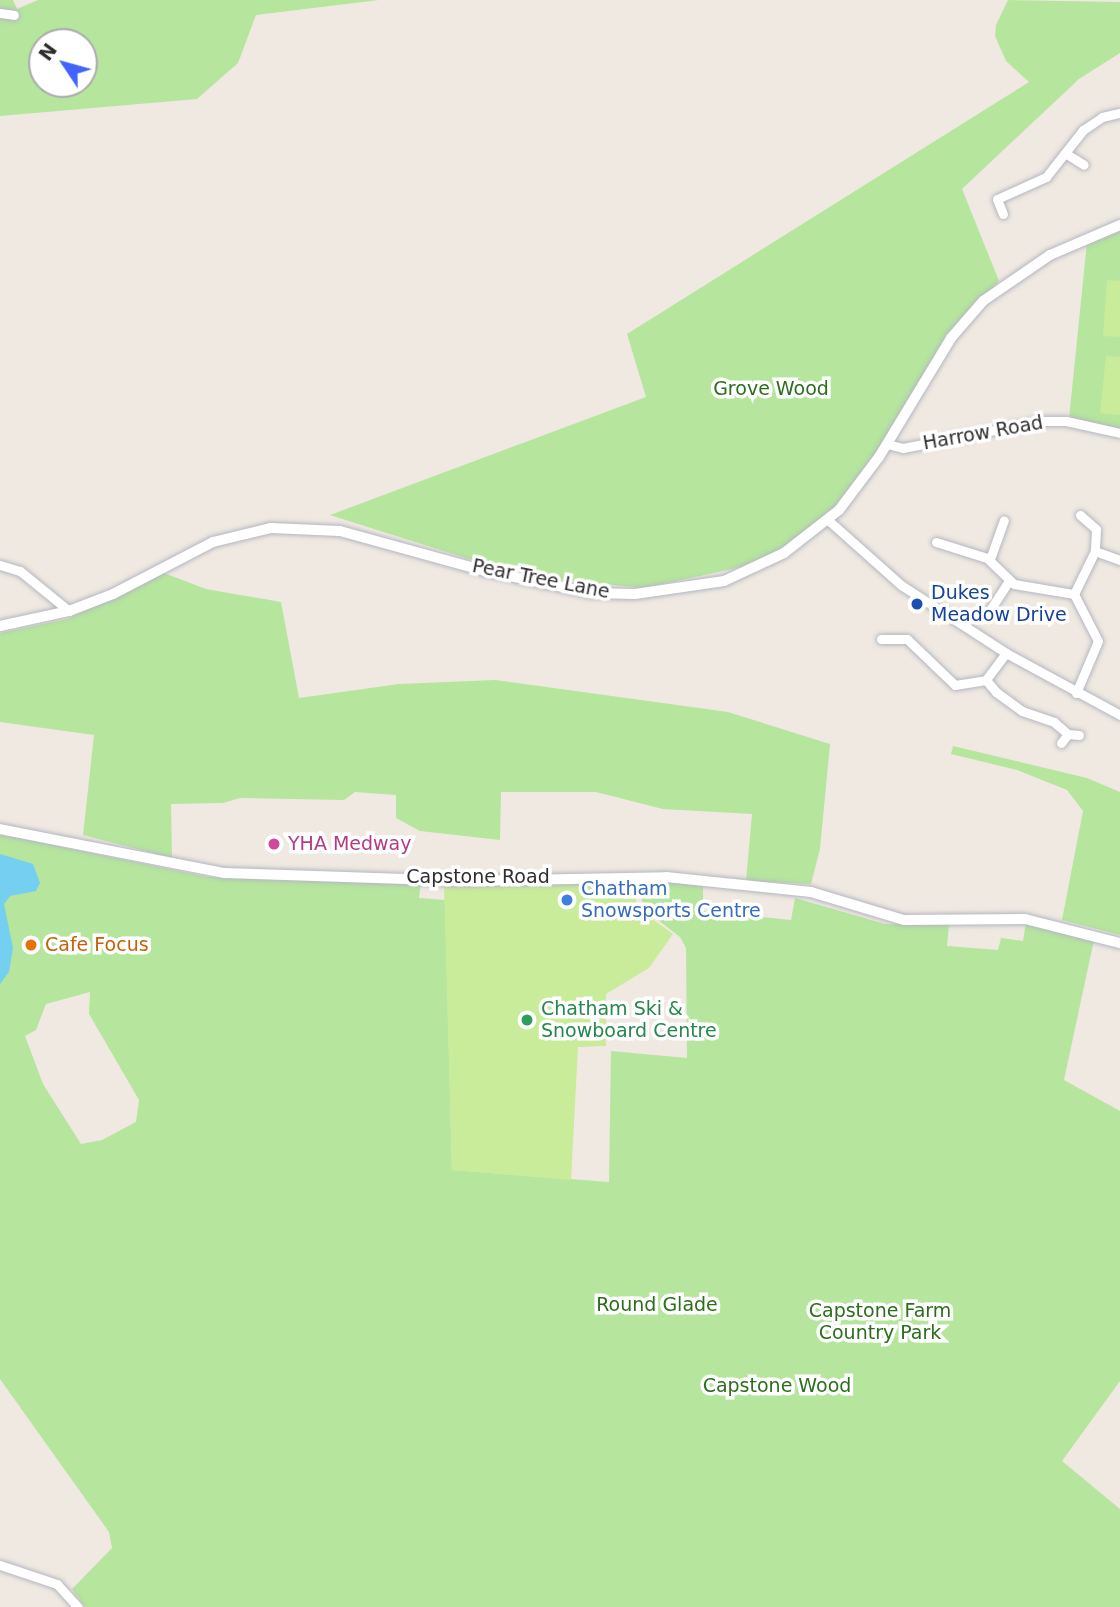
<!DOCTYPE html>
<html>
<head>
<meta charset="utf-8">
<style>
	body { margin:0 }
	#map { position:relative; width:1120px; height:1607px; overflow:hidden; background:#efe9e1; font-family:"DejaVu Sans",sans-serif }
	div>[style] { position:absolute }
	.green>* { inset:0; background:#b6e59e }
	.pitch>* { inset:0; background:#c9ec9a }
	.water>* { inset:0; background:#75cff0 }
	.roads { filter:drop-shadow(0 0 2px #b4b7c1) drop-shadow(0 0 2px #b4b7c1) }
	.minor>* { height:9px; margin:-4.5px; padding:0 4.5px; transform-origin:4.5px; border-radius:4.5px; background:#fff }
	.tertiary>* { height:10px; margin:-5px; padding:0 5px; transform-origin:5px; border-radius:5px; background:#fff }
	.dots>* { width:19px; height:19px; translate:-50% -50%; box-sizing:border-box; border:4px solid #fff; border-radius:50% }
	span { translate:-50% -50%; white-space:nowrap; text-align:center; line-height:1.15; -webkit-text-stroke:7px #fff; paint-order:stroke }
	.park-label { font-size:19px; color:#2c6e1b }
	.street-label { font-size:19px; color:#2e2e2e }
	.transit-label { font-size:19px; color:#164399 }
	.left { translate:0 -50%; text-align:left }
	.hotel-label { font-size:19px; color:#b23c85 }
	.shop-label { font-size:19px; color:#366cbe }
	.food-label { font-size:19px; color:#c56008 }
	.leisure-label { font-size:19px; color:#27864d }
	.north { position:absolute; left:28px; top:28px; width:70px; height:70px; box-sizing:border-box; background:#fff; border:2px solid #ababab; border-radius:50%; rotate:306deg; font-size:19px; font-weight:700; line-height:28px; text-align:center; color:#2e2e2e }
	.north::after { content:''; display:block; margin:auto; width:24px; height:32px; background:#4264fb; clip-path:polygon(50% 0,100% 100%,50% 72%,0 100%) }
</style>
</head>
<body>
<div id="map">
	<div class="green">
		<i style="clip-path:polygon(evenodd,0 0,13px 0,17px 9px,38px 0,379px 0,256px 15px,238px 63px,197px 99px,0 116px,0 0,42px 42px,84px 42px,84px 84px,42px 84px,42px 42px)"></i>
		<i style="clip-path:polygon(1008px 0,1120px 2px,1120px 53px,1079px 79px,962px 189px,999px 281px,946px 338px,863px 473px,838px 505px,796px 541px,746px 566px,644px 588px,545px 578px,491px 566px,330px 515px,646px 397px,627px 334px,1029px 82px,1006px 61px,995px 36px,996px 25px)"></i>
		<i style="clip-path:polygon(1120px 231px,1120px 431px,1069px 419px,1087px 242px)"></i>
		<i style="clip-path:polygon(164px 573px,206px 589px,281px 602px,299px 698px,399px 684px,495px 680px,728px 712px,830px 744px,820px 849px,811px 884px,746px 881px,752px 814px,663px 809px,596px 792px,501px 792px,500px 840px,420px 831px,396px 818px,396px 795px,355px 792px,344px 800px,240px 798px,223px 803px,171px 804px,172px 858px,83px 835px,94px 735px,0 722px,0 633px,67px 619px)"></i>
		<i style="clip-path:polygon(953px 746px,1087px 778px,1120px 792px,1120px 935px,1062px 920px,1083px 811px,1067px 790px,1017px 770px,951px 754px)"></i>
		<i style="clip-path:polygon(evenodd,0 834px,208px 877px,421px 882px,419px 898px,445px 900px,452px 1170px,609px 1182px,611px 1051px,687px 1058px,686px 948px,680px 937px,644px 909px,637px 878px,703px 884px,703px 911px,791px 920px,795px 898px,885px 924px,949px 924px,947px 946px,998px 950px,1001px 938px,1023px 941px,1026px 923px,1094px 940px,1064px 1080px,1120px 1111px,1120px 1381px,1062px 1461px,1120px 1509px,1120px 1607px,85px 1607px,72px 1589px,112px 1548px,109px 1532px,0 1379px,0 834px,90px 992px,89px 1014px,139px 1100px,136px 1122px,102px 1140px,81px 1144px,43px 1084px,25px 1036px,36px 1030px,46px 1004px,90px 992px)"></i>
	</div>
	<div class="pitch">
		<i style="clip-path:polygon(1107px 280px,1120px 281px,1120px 337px,1103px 336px)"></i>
		<i style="clip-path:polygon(1106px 356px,1120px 357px,1120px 415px,1100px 413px)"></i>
		<i style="clip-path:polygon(633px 878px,637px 908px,673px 934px,649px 968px,606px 994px,606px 1046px,578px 1047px,571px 1180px,452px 1170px,444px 887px)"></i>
	</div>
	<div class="water">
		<i style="clip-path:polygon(0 854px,33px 864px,40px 883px,36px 891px,10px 896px,4px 904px,13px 948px,9px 972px,0 984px)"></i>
	</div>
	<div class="roads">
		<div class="minor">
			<i style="left:0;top:13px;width:14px;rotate:8deg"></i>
			<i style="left:1065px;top:153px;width:22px;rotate:32deg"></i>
			<i style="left:1003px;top:214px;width:16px;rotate:-112deg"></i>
			<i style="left:997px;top:199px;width:54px;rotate:-24.2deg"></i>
			<i style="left:1046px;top:177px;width:60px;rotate:-51.8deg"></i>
			<i style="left:1083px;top:130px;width:23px;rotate:-34deg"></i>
			<i style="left:1102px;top:117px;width:18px;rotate:-13deg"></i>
			<i style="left:887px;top:444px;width:16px;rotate:14deg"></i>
			<i style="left:903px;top:448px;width:140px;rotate:-11.1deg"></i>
			<i style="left:1040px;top:421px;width:26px"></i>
			<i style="left:1066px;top:421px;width:55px;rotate:12.5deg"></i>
			<i style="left:1080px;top:515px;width:21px;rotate:41deg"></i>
			<i style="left:1096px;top:529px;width:22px;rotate:93deg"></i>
			<i style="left:828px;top:520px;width:98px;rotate:41.7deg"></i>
			<i style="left:901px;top:585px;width:125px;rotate:32.9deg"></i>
			<i style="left:1006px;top:653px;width:130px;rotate:28.5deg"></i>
			<i style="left:936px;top:542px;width:53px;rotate:17.4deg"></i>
			<i style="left:987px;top:558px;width:37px;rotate:44deg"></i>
			<i style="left:1014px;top:584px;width:61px;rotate:9.5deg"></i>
			<i style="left:990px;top:559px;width:41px;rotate:-70.3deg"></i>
			<i style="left:0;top:565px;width:21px;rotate:17deg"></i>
			<i style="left:20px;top:571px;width:63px;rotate:39.2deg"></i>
			<i style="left:988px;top:613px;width:38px;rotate:-57deg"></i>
			<i style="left:881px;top:639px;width:26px"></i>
			<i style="left:907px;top:639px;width:66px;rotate:43.8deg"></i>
			<i style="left:955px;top:685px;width:31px;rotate:-9deg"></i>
			<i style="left:1006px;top:653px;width:34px;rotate:127deg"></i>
			<i style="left:986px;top:680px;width:16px;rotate:50deg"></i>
			<i style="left:996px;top:692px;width:32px;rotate:36deg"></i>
			<i style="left:1022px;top:711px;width:34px;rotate:19deg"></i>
			<i style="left:1054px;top:722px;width:18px;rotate:41deg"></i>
			<i style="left:1068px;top:734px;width:11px;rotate:5deg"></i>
			<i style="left:1076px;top:693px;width:56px;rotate:-67.1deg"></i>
			<i style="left:1098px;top:641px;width:53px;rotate:-117.1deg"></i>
			<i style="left:1074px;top:594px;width:48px;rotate:-64deg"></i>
			<i style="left:1095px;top:551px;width:27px;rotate:20deg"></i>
			<i style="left:1061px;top:743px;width:11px;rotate:-52deg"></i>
			<i style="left:0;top:1565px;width:60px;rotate:18.4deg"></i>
			<i style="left:57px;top:1584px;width:31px;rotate:48deg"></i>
		</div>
		<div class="tertiary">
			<i style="left:0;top:626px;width:71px;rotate:-12.3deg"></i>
			<i style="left:69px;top:611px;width:47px;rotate:-21.1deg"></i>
			<i style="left:113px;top:594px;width:113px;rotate:-27.5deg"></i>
			<i style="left:213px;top:542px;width:60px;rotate:-13.6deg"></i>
			<i style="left:271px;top:528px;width:69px;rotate:2.5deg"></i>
			<i style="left:340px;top:531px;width:150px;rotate:15.4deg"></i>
			<i style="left:485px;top:571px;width:108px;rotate:11.7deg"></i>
			<i style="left:591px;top:593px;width:44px;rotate:1.3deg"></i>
			<i style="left:635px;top:594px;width:90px;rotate:-8.3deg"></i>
			<i style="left:724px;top:581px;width:66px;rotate:-25deg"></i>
			<i style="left:784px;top:553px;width:70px;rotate:-38deg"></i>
			<i style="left:839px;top:510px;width:66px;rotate:-53deg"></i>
			<i style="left:879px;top:457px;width:139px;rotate:-58.8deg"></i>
			<i style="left:951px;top:338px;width:49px;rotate:-49.1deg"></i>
			<i style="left:983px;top:301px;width:81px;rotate:-34.5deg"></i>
			<i style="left:1050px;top:255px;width:76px;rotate:-23.2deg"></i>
			<i style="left:0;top:829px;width:229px;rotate:11.1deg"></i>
			<i style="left:225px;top:873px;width:240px;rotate:1.9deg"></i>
			<i style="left:465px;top:881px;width:201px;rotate:-1.1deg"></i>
			<i style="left:666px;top:877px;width:146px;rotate:5.9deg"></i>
			<i style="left:811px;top:892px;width:97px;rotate:16.8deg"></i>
			<i style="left:904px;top:920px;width:121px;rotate:-0.5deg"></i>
			<i style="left:1025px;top:919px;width:98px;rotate:14.2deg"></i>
		</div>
	</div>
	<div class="dots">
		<i style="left:917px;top:604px;background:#1a4fb4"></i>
		<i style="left:274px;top:844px;background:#d1479c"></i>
		<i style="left:567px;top:900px;background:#3f7fe0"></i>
		<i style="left:31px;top:945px;background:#e8710a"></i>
		<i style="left:527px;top:1020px;background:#2e9e5b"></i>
	</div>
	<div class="park-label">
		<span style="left:771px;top:389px">Grove Wood</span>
		<span style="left:657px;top:1305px">Round Glade</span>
		<span style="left:880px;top:1322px">Capstone Farm<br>Country Park</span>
		<span style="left:777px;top:1386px">Capstone Wood</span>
	</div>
	<div class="street-label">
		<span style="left:983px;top:433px;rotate:-10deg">Harrow Road</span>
		<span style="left:541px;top:579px;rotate:11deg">Pear Tree Lane</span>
		<span style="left:478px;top:877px">Capstone Road</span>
	</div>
	<div class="transit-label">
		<span class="left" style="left:931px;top:604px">Dukes<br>Meadow Drive</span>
	</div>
	<div class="hotel-label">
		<span class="left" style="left:288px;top:844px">YHA Medway</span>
	</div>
	<div class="shop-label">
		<span class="left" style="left:581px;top:900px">Chatham<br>Snowsports Centre</span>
	</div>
	<div class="food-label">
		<span class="left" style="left:45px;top:945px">Cafe Focus</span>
	</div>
	<div class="leisure-label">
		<span class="left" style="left:541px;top:1020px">Chatham Ski &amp;<br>Snowboard Centre</span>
	</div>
	<div class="north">N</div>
</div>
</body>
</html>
